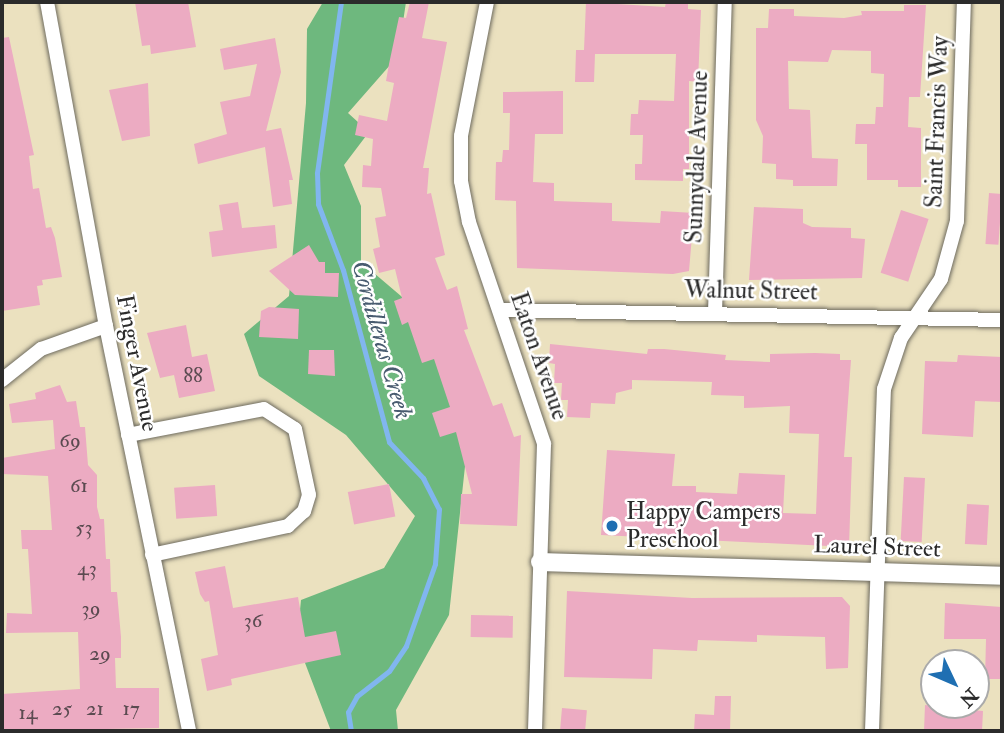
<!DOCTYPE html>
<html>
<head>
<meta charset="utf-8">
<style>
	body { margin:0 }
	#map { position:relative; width:1004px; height:733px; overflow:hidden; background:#ebe1bf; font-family:"IM FELL Double Pica",serif }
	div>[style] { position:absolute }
	.forest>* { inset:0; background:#6eb87e }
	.stream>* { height:5px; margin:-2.5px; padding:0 2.5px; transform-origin:2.5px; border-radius:2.5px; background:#81b6ef }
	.building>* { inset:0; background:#ecabc2; transform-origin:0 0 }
	.roads { filter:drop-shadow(0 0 2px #6e6b5f) drop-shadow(0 0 2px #6e6b5f) }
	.minor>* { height:14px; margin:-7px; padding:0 7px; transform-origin:7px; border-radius:7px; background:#fff }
	.tertiary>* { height:18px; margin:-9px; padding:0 9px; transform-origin:9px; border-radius:9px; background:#fff }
	.dots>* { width:19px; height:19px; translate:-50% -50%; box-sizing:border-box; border:4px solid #fff; border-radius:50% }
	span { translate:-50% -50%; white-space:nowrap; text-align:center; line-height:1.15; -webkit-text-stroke:5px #fff; paint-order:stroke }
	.number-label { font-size:21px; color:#5b4b51 }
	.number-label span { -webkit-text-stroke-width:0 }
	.street-label { font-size:24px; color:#2b2b2b }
	.poi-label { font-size:24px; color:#2b2b2b }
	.left { translate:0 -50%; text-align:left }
	.water-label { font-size:26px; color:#495c70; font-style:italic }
	.frame { position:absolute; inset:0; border:4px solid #2b2b2b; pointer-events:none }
	.north { position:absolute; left:920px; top:649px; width:70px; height:70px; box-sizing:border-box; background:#fff; border:2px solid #aaa; border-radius:50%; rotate:134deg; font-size:19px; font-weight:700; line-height:28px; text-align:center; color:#2b2b2b }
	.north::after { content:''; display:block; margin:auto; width:24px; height:32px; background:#1f6fb2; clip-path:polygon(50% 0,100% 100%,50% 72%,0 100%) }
</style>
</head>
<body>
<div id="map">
	<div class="forest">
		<i style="clip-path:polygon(323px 2px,406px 2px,398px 56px,348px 113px,369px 132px,344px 165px,361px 206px,361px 262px,408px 302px,473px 392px,449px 615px,396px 710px,398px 731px,331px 731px,297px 642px,301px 600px,384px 568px,415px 516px,346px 435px,259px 376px,244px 334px,289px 296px,306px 103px,307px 29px)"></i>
	</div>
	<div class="stream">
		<i style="left:341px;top:2px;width:173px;rotate:98deg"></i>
		<i style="left:317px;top:173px;width:31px;rotate:88deg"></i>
		<i style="left:318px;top:204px;width:71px;rotate:69.3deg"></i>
		<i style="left:343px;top:270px;width:178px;rotate:75deg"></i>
		<i style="left:389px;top:442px;width:50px;rotate:46.6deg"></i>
		<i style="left:423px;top:478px;width:35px;rotate:63deg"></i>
		<i style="left:439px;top:509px;width:55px;rotate:94.2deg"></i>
		<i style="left:435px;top:564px;width:87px;rotate:109.5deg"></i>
		<i style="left:406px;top:646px;width:30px;rotate:124deg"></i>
		<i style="left:389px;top:671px;width:41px;rotate:142deg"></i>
		<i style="left:357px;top:696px;width:18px;rotate:119deg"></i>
		<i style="left:348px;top:712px;width:19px;rotate:81deg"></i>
	</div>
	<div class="building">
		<i style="clip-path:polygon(135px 2px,188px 2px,196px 47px,151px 54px,150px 45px,142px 46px)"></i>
		<i style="clip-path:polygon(410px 2px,429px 2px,422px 38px,447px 42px,423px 168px,429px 168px,427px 194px,431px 193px,445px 255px,435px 258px,447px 290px,457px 286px,468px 329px,464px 330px,493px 406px,502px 403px,514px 437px,521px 435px,517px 526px,460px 524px,461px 494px,472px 494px,456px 432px,440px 437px,432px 413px,450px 407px,434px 359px,422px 363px,408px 322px,402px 325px,394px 301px,402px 298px,395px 269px,379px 273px,373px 249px,380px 247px,375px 218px,386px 216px,381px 188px,362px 187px,363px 165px,371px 166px,373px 139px,355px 135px,359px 115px,387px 121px,394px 83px,386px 81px,389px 64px,399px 17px,406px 18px)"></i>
		<i style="clip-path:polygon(586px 2px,665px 7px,666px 2px,688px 2px,688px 9px,701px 10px,698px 82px,689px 81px,689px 169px,683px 169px,683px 181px,635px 180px,635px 164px,642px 164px,643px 135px,630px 135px,631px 114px,638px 114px,639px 100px,674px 101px,676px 54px,595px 54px,594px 82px,575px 82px,576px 50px,584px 50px)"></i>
		<i style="clip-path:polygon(904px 5px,926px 5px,920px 97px,909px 97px,908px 127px,921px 128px,921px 187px,898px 187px,898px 180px,867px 180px,867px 144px,855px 144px,856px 124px,875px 124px,876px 107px,883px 107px,884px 74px,871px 73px,871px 51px,832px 50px,828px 62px,788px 61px,789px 109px,810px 110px,812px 158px,838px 159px,837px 186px,793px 186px,793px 180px,776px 179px,776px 164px,762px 163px,763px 136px,756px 120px,756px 28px,768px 28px,769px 9px,794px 9px,794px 16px,844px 18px,862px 15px,861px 11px,904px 11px)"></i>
		<i style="clip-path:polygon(9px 37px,34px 155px,29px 156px,33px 189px,39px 188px,46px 228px,51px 227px,55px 238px,62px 277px,42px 280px,43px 285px,37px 286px,40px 305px,2px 311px,2px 38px)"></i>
		<i style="clip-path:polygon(275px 38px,281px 72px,266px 131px,281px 128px,293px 180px,289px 180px,292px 204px,273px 207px,265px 147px,198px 164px,194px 144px,227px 134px,220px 102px,250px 96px,257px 64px,224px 70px,220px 49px)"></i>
		<i style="clip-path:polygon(148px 83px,150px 136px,122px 141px,109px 90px)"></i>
		<i style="clip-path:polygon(563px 91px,563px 134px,535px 134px,533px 182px,554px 183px,554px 201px,612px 203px,612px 221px,660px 223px,661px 211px,694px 213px,689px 271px,673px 274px,517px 268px,516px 201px,495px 200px,496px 162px,502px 162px,503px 150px,509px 150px,510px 113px,503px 113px,503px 92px)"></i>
		<i style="left:989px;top:193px;width:13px;height:51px;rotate:4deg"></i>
		<i style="clip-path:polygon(238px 202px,242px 228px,275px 225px,277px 248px,212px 257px,209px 232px,223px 230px,219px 205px)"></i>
		<i style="clip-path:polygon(754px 207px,803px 209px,803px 223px,812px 227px,851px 228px,851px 238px,865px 239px,862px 278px,749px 280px)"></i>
		<i style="left:901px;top:210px;width:29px;height:66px;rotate:18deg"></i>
		<i style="clip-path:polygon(309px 245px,319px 262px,325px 262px,325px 273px,339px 273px,338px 297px,295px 295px,269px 271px)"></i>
		<i style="clip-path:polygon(269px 307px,299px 309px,298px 339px,259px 337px,261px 311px)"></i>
		<i style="clip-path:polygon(186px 325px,192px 357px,207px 354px,215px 391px,179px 398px,174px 375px,160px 378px,147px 333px)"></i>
		<i style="clip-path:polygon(550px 344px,647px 354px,648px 349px,664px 349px,726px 355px,725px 360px,770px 362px,770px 354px,815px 353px,840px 354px,840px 360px,851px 360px,844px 457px,852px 457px,849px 547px,601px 535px,607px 450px,675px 454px,672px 486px,696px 486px,696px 492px,737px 494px,739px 473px,785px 475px,783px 513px,816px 514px,819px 434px,789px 433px,790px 406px,744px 408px,744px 396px,711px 395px,712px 382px,632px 380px,632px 389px,616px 393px,615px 404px,591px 403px,590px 418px,567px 417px,568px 400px,561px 400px,562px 383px,554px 383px,555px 364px,549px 363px)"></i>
		<i style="clip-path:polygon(309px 350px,334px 350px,335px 376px,308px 374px)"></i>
		<i style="clip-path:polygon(958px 355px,1002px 357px,1002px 402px,975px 401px,973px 437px,922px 434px,925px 361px,957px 362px)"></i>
		<i style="clip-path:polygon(60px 385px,67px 402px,76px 401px,80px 427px,85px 427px,88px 465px,97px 475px,97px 507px,100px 519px,104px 519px,106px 559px,110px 559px,111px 592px,117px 592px,121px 637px,121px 658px,115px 658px,116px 688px,159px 688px,159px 728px,2px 731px,2px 694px,80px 689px,78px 632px,6px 633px,7px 613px,32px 614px,28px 549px,22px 549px,21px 530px,52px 530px,48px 476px,2px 474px,2px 458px,55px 449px,53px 420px,12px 423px,9px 404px,36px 399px,35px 393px)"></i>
		<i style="left:904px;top:477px;width:21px;height:64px;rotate:3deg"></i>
		<i style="left:389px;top:484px;width:33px;height:42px;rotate:79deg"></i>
		<i style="left:215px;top:485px;width:31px;height:41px;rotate:86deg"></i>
		<i style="left:967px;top:504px;width:22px;height:40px;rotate:3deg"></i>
		<i style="clip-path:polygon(225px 566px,233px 608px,298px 597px,305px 637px,336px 631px,341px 655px,231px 679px,232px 685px,207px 691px,201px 659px,218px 655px,209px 601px,205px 602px,200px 594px,195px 572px)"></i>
		<i style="clip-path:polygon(567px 591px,692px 598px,842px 597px,850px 606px,848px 668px,826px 669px,825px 637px,757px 635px,757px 642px,698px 640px,697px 651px,653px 649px,652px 679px,564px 677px)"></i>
		<i style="clip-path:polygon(945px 603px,1002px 607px,1002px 679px,985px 679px,986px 639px,944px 639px)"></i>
		<i style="left:471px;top:615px;width:42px;height:22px;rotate:1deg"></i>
		<i style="clip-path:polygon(715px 696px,731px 696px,730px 731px,694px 731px,695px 714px,714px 715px)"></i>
		<i style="clip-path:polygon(925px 705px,983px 711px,982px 731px,924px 731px)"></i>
		<i style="left:562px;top:708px;width:25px;height:22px;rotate:5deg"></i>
	</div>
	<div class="roads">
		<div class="minor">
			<i style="left:47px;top:2px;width:329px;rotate:79.7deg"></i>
			<i style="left:106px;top:326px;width:413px;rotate:78.4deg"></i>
			<i style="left:487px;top:2px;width:136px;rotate:101deg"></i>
			<i style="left:461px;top:136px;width:45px;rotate:90deg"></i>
			<i style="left:461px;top:181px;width:42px;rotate:79deg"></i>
			<i style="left:469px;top:222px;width:234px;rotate:71.3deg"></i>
			<i style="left:544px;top:444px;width:287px;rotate:91.8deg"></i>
			<i style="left:500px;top:310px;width:502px;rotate:1.14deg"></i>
			<i style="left:715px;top:313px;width:311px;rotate:-88.2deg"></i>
			<i style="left:2px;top:380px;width:50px;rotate:-38.5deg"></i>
			<i style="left:41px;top:349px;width:69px;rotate:-19.5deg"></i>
			<i style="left:128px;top:435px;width:138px;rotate:-10.8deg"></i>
			<i style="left:264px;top:409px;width:37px;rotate:33deg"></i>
			<i style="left:295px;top:429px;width:67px;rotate:78deg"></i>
			<i style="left:309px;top:495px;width:17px;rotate:107deg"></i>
			<i style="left:304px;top:511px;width:22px;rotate:137deg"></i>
			<i style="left:288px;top:526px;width:139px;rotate:168deg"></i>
			<i style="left:872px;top:731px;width:342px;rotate:-88deg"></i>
			<i style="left:884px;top:389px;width:54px;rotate:-71.6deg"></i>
			<i style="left:901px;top:338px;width:71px;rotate:-55.9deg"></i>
			<i style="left:941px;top:279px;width:60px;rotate:-74.6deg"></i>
			<i style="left:957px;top:221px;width:219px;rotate:-88.2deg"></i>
		</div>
		<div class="tertiary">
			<i style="left:540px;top:562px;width:462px;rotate:1.7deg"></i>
		</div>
	</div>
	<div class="dots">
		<i style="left:612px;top:526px;background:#1f6fb2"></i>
	</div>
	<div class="number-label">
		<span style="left:193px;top:376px">88</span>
		<span style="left:70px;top:441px">69</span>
		<span style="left:79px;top:486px">61</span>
		<span style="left:84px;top:528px">53</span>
		<span style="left:87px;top:569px">43</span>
		<span style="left:91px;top:609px">39</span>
		<span style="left:253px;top:621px">36</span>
		<span style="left:100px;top:654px">29</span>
		<span style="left:62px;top:709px">25</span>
		<span style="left:95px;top:709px">21</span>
		<span style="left:131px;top:709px">17</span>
		<span style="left:28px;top:713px">14</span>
	</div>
	<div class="street-label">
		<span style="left:937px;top:122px;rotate:-88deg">Saint Francis Way</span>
		<span style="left:697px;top:157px;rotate:-88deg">Sunnydale Avenue</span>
		<span style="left:751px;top:291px;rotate:1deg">Walnut Street</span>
		<span style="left:539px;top:356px;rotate:71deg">Eaton Avenue</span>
		<span style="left:137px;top:363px;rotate:79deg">Finger Avenue</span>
		<span style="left:877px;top:547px;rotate:2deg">Laurel Street</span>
	</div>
	<div class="poi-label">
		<span class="left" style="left:626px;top:526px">Happy Campers<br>Preschool</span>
	</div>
	<div class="water-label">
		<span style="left:381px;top:340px;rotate:74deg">Cordilleras Creek</span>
	</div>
	<div class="frame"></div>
	<div class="north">N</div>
</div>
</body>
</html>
